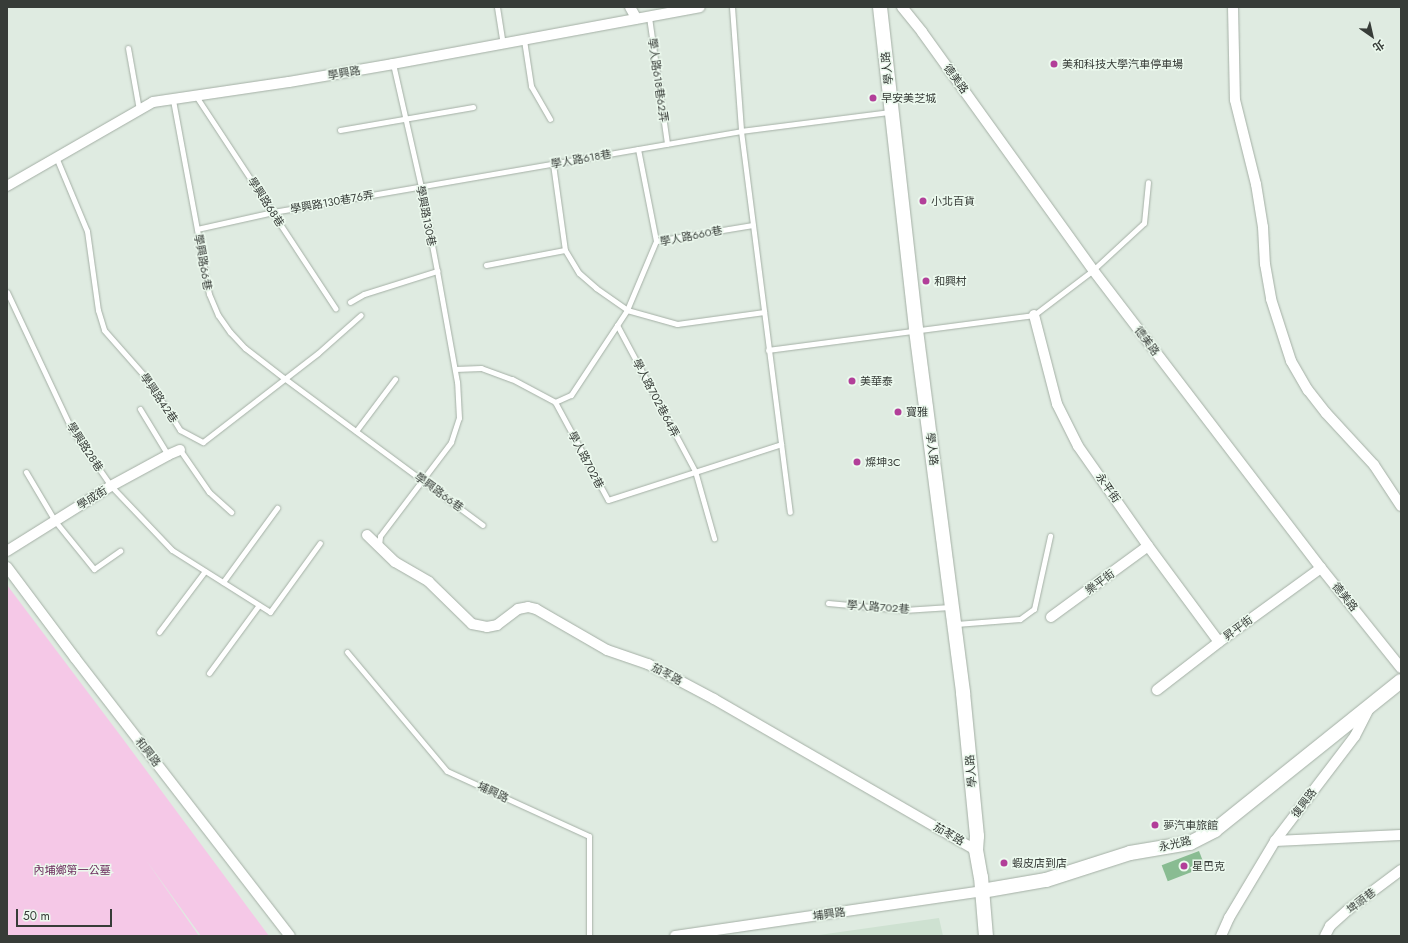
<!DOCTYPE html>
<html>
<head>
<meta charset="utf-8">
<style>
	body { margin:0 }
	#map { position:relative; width:1408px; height:943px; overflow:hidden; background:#dfebe1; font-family:Jost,"Noto Sans TC",sans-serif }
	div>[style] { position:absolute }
	.built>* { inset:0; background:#cee1d1 }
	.green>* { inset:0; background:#f5c8e7 }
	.building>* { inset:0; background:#89bc92; transform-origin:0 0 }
	.roads { filter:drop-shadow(0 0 1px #a4afa5) drop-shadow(0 0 1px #a4afa5) }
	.lane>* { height:5px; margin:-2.5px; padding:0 2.5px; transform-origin:2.5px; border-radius:2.5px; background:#fff }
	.street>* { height:10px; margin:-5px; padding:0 5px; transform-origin:5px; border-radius:5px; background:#fff }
	.secondary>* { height:14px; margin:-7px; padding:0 7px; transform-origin:7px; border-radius:7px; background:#fff }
	.dots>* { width:11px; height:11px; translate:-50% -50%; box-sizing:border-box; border:2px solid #ecf9ee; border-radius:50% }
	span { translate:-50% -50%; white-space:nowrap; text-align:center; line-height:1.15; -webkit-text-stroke:3px #ecf9ee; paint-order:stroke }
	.poi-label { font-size:11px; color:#373c38 }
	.left { translate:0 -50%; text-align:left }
	.street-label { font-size:11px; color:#373c38 }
	.park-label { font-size:11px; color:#6b2b5c }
	.frame { position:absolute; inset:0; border:8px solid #373c38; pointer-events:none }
	.north { position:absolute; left:1352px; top:16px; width:40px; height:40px; -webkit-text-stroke:3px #ecf9ee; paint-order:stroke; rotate:146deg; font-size:11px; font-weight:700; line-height:16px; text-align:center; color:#373c38 }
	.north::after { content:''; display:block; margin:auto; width:14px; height:18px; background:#373c38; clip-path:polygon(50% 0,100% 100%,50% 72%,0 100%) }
	.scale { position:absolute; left:16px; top:909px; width:96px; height:18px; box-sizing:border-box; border:2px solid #373c38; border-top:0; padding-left:5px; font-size:12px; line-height:14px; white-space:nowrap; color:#373c38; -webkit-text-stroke:3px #ecf9ee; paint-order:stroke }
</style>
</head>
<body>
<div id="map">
	<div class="built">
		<i style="clip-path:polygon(939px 918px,943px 936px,812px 936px)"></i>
	</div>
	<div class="green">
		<i style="clip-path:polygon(7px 585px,120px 735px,269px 936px,201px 936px,146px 860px,199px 936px,7px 936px)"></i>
	</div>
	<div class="building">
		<i style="left:1199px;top:851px;width:17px;height:40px;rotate:69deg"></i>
	</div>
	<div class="roads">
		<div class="lane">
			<i style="left:497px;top:7px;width:36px;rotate:81deg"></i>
			<i style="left:732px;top:7px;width:124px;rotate:85.8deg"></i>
			<i style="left:741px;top:131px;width:384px;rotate:82.7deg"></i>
			<i style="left:649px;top:17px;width:128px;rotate:81.9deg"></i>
			<i style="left:524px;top:40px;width:47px;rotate:81.3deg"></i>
			<i style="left:531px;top:86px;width:38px;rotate:60deg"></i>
			<i style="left:128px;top:48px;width:63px;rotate:79.9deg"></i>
			<i style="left:196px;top:96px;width:254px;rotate:56.7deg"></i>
			<i style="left:173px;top:100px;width:197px;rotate:79.5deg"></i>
			<i style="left:209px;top:294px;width:23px;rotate:67deg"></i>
			<i style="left:218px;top:315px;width:21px;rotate:55deg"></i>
			<i style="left:230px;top:332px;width:22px;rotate:47deg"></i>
			<i style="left:245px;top:348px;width:49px;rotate:37.6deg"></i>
			<i style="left:284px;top:378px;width:247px;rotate:36.5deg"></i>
			<i style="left:340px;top:130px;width:135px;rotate:-9.8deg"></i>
			<i style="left:638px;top:149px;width:94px;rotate:78.9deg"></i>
			<i style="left:56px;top:157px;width:80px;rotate:67.3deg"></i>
			<i style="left:87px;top:231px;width:80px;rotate:82.1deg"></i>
			<i style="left:98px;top:310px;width:21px;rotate:73deg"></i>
			<i style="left:104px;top:330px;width:68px;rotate:48.6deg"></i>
			<i style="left:149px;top:381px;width:58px;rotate:57.7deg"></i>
			<i style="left:180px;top:430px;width:26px;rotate:28deg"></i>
			<i style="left:203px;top:442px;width:145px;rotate:-37.7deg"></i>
			<i style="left:318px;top:353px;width:57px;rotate:-41.5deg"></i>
			<i style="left:553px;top:164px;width:87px;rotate:82.1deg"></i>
			<i style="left:565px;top:250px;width:27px;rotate:59deg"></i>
			<i style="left:579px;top:273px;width:23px;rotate:41deg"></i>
			<i style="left:596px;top:288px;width:38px;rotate:35deg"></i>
			<i style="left:627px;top:310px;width:52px;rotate:15.6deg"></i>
			<i style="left:677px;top:324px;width:88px;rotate:-7.9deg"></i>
			<i style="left:197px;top:229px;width:78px;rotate:-12.6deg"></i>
			<i style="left:273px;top:212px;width:475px;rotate:-9.8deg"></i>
			<i style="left:741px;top:131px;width:150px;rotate:-7.3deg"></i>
			<i style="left:486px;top:265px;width:80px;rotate:-10.8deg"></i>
			<i style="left:7px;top:292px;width:150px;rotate:64.8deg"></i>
			<i style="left:71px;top:428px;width:70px;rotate:55.4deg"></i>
			<i style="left:111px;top:486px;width:88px;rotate:46.4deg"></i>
			<i style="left:172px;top:550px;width:116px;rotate:32.3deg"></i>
			<i style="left:270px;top:612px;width:85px;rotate:-54.1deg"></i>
			<i style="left:350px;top:302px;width:16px;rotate:-30deg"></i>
			<i style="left:364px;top:294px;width:77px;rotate:-17.5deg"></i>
			<i style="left:617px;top:325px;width:166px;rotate:61.9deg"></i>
			<i style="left:695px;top:471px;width:70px;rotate:74.2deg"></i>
			<i style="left:768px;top:350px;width:268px;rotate:-7.5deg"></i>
			<i style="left:1034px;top:315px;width:74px;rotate:-37.3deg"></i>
			<i style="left:1093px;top:270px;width:69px;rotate:-42.7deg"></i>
			<i style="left:1144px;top:223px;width:41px;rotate:-84.4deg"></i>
			<i style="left:455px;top:369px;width:26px;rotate:-2deg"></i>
			<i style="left:481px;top:368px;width:33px;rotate:20deg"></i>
			<i style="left:512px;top:379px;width:49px;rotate:28.1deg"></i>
			<i style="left:555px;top:402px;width:111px;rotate:61.6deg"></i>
			<i style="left:608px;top:500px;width:182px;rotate:-17.9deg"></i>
			<i style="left:555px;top:402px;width:17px;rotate:-24deg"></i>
			<i style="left:571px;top:395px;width:102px;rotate:-56.6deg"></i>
			<i style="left:627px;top:310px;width:75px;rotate:-67.2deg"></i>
			<i style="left:656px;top:241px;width:98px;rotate:-9.4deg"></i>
			<i style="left:140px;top:409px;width:54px;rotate:58.7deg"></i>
			<i style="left:356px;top:431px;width:65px;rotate:-53.1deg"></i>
			<i style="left:180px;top:450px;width:51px;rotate:55.4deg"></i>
			<i style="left:209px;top:492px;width:30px;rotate:42deg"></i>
			<i style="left:26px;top:472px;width:57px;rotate:59.4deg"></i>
			<i style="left:55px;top:521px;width:62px;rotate:50.9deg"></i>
			<i style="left:94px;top:569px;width:32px;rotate:-35deg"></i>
			<i style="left:379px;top:546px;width:10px;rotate:-84deg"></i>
			<i style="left:380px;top:536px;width:118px;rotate:-52.9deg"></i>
			<i style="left:451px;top:442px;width:25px;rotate:-72deg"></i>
			<i style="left:459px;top:418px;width:36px;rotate:-93deg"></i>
			<i style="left:457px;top:382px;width:113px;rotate:-100.2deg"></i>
			<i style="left:437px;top:271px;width:86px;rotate:-100.8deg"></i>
			<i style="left:421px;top:187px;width:126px;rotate:-102.8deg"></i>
			<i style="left:223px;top:582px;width:92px;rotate:-53.9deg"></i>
			<i style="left:828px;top:603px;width:76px;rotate:5.3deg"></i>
			<i style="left:904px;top:610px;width:46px;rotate:-3.7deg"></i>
			<i style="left:956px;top:624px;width:64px;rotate:-4.5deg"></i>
			<i style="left:1020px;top:619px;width:17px;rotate:-36deg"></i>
			<i style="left:1034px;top:609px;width:75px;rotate:-77.6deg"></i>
			<i style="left:159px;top:632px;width:76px;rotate:-53deg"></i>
			<i style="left:347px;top:652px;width:155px;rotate:50deg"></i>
			<i style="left:447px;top:771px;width:156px;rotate:24.6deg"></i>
			<i style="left:589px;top:836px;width:100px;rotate:90deg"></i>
			<i style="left:209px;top:673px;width:84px;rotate:-53.7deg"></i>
		</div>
		<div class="street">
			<i style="left:630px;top:7px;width:13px;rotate:61deg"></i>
			<i style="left:902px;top:7px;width:32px;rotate:51deg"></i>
			<i style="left:922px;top:32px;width:293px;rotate:54.3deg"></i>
			<i style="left:1093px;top:270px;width:375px;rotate:52.6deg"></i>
			<i style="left:1321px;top:568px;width:128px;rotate:51.3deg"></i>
			<i style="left:1233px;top:7px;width:93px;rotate:88.8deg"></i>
			<i style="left:1235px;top:100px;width:87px;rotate:76deg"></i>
			<i style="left:1256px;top:184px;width:44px;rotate:80.8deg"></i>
			<i style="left:1263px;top:227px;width:37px;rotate:87deg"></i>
			<i style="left:1265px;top:264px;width:36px;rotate:80deg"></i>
			<i style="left:1271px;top:299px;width:65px;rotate:72.1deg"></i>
			<i style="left:1291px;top:361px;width:34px;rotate:60deg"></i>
			<i style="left:1308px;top:390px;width:29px;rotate:52deg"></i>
			<i style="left:1326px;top:413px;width:71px;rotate:47.3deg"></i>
			<i style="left:1374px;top:465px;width:49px;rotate:56.6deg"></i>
			<i style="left:7px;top:186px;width:168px;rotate:-29.9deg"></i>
			<i style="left:153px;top:102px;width:137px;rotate:-8.4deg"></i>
			<i style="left:289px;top:82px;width:106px;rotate:-9.8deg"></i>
			<i style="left:393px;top:64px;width:312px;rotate:-10.5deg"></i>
			<i style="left:1034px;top:315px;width:92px;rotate:75.5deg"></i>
			<i style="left:1057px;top:404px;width:47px;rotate:63.4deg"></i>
			<i style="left:1078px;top:446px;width:122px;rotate:55deg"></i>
			<i style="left:1148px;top:546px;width:119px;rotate:53.5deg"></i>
			<i style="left:367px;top:535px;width:39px;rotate:44deg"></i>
			<i style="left:395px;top:562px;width:39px;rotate:30deg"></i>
			<i style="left:429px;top:582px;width:60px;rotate:44.3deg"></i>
			<i style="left:472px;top:624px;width:15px;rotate:11deg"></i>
			<i style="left:487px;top:627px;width:10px;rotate:-11deg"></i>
			<i style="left:497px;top:625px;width:26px;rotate:-37deg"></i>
			<i style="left:518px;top:609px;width:10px;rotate:-11deg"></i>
			<i style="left:528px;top:607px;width:8px;rotate:14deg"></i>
			<i style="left:536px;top:609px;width:82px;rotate:30deg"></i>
			<i style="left:607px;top:650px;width:43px;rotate:18.9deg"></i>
			<i style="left:648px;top:664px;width:75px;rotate:27.9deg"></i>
			<i style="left:714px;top:699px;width:302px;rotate:30deg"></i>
			<i style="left:7px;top:551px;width:123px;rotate:-32deg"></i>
			<i style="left:111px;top:486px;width:65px;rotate:-28.5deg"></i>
			<i style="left:168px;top:455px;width:13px;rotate:-23deg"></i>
			<i style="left:7px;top:567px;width:114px;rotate:53.2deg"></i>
			<i style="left:75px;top:658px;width:351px;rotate:52.3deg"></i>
			<i style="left:1051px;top:617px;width:120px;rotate:-36.2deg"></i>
			<i style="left:1157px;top:690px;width:78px;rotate:-37.7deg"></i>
			<i style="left:1219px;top:642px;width:126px;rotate:-36deg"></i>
			<i style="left:1275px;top:841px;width:126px;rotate:-2.7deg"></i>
			<i style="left:675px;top:936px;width:310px;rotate:-8.3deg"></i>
			<i style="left:1221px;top:936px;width:20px;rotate:-66deg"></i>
			<i style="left:1229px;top:918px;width:90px;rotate:-59.1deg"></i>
			<i style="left:1275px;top:841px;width:132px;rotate:-52.7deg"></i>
			<i style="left:1355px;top:736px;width:30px;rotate:-63deg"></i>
			<i style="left:1325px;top:936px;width:11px;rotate:-63deg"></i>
			<i style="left:1330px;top:926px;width:25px;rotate:-42deg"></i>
			<i style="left:1349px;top:909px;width:65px;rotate:-36.9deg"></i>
		</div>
		<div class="secondary">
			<i style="left:880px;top:7px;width:325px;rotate:83.6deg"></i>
			<i style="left:916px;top:330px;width:366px;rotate:82.6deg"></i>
			<i style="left:963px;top:693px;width:144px;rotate:84.4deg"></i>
			<i style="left:977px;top:836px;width:14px;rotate:94deg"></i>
			<i style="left:976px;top:850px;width:27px;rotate:80deg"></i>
			<i style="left:981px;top:877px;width:59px;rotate:85.2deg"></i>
			<i style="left:982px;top:891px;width:65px;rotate:-9.8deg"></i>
			<i style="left:1046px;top:880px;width:88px;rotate:-17.8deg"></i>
			<i style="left:1130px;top:853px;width:61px;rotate:-9.5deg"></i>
			<i style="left:1190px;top:843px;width:28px;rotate:-27deg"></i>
			<i style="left:1215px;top:830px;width:238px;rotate:-38.7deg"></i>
		</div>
	</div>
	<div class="dots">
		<i style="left:1054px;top:64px;background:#b23f99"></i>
		<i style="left:873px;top:98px;background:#b23f99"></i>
		<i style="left:923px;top:201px;background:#b23f99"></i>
		<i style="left:926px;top:281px;background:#b23f99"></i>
		<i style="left:852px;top:381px;background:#b23f99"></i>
		<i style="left:898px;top:412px;background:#b23f99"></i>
		<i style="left:857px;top:462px;background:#b23f99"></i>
		<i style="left:1155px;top:825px;background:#b23f99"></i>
		<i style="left:1004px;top:863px;background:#b23f99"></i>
		<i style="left:1184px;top:866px;background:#b23f99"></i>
	</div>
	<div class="poi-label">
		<span class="left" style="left:1062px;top:64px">美和科技大學汽車停車場</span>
		<span class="left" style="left:881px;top:98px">早安美芝城</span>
		<span class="left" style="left:931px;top:201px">小北百貨</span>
		<span class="left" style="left:934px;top:281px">和興村</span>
		<span class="left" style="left:860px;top:381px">美華泰</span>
		<span class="left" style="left:906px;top:412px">寶雅</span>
		<span class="left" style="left:865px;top:462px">燦坤3C</span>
		<span class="left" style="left:1163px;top:825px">夢汽車旅館</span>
		<span class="left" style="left:1012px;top:863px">蝦皮店到店</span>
		<span class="left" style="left:1192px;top:866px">星巴克</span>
	</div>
	<div class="street-label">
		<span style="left:887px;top:68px;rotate:-96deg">學人路</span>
		<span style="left:344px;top:73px;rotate:-10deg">學興路</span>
		<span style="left:956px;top:79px;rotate:54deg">德美路</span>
		<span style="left:658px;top:80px;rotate:82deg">學人路618巷62弄</span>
		<span style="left:581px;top:159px;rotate:-10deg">學人路618巷</span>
		<span style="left:266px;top:202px;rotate:57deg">學興路68巷</span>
		<span style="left:332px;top:202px;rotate:-10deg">學興路130巷76弄</span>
		<span style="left:426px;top:216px;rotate:79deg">學興路130巷</span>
		<span style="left:691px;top:236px;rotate:-11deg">學人路660巷</span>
		<span style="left:203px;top:262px;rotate:80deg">學興路66巷</span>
		<span style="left:1147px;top:341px;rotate:53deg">德美路</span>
		<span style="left:159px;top:398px;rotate:56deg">學興路42巷</span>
		<span style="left:656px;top:398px;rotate:62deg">學人路702巷64弄</span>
		<span style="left:85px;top:447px;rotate:57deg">學興路28巷</span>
		<span style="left:932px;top:449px;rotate:83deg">學人路</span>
		<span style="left:586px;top:460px;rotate:62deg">學人路702巷</span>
		<span style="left:1108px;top:488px;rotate:55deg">永平街</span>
		<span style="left:439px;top:492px;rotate:36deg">學興路66巷</span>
		<span style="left:92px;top:498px;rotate:-32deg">學成街</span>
		<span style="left:1100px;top:582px;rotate:-36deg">樂平街</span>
		<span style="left:1345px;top:597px;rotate:51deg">德美路</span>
		<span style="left:878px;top:607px;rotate:4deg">學人路702巷</span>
		<span style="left:1238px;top:628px;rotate:-36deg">昇平街</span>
		<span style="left:667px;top:674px;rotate:28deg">茄苳路</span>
		<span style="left:148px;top:752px;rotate:52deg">和興路</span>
		<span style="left:971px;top:771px;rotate:-95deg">學人路</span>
		<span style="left:493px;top:792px;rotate:25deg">埔興路</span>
		<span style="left:1304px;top:803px;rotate:-53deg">復興路</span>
		<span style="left:949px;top:834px;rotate:30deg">茄苳路</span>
		<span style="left:1175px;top:844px;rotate:-13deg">永光路</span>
		<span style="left:1361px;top:901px;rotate:-38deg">埤頭巷</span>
		<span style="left:829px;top:914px;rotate:-8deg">埔興路</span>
	</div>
	<div class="park-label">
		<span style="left:72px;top:870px">內埔鄉第一公墓</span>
	</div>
	<div class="frame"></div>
	<div class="north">北</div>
	<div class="scale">50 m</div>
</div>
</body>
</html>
